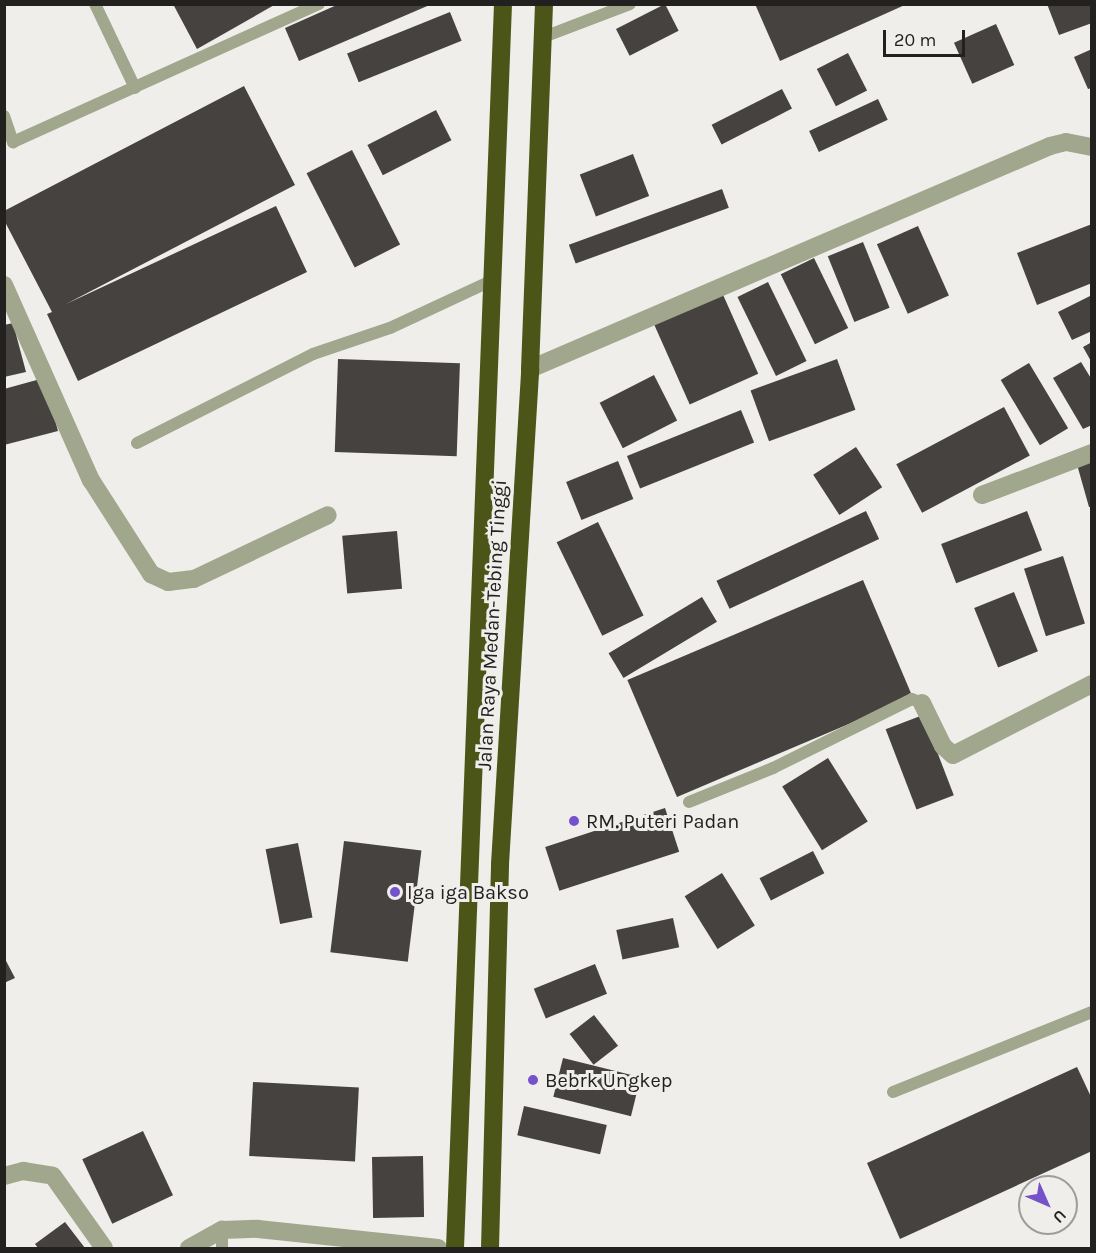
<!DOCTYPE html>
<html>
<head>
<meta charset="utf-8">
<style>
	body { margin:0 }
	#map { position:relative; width:1096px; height:1253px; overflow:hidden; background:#f0eeea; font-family:Karla,sans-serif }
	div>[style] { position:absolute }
	.building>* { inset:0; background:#454240; transform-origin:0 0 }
	.lane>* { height:12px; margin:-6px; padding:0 6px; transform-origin:6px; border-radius:6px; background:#a0a78c }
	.street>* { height:18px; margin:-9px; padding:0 9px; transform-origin:9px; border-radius:9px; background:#a0a78c }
	.highway>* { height:18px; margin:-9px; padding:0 9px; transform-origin:9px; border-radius:9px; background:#4b5517 }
	.dots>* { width:16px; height:16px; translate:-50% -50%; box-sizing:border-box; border:3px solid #f0eeea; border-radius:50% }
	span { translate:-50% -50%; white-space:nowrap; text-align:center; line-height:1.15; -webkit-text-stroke:6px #f0eeea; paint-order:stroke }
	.street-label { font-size:20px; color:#222120 }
	.poi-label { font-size:20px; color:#222120 }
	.left { translate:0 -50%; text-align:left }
	.frame { position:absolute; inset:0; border:6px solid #222120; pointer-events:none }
	.north { position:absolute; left:1018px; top:1175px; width:60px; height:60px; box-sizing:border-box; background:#f0eeea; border:2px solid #9e9c99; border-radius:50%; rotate:135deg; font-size:16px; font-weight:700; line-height:24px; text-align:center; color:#222120 }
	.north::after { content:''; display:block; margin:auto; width:21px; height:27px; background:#7552cc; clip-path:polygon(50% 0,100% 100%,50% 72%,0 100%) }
	.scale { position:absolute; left:883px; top:30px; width:82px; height:27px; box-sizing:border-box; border:3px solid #222120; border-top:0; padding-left:8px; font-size:18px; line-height:21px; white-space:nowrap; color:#222120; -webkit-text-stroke:4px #f0eeea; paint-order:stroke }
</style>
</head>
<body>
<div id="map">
	<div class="building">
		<i style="clip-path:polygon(173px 4px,276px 4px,197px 49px)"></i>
		<i style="clip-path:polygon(339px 4px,432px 4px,299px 61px,285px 28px)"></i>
		<i style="left:665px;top:4px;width:30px;height:55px;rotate:63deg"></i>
		<i style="clip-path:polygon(755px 4px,907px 4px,780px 61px)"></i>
		<i style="clip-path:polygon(1047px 4px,1092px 4px,1092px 23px,1059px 35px)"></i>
		<i style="left:450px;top:12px;width:31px;height:111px;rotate:68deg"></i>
		<i style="left:996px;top:24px;width:45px;height:46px;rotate:66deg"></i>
		<i style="clip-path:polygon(1092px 49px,1092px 88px,1088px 89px,1074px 57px)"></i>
		<i style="left:848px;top:53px;width:42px;height:35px;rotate:63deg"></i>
		<i style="clip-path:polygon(244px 86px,295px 185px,66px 304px,276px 206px,307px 272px,78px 381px,47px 314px,52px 312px,4px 220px,4px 211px)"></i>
		<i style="left:782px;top:89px;width:22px;height:79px;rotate:63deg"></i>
		<i style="left:878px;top:99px;width:23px;height:76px;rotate:65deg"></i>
		<i style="left:436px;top:110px;width:34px;height:77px;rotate:63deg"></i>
		<i style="left:352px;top:150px;width:106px;height:51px;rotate:63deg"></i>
		<i style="left:633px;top:154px;width:45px;height:57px;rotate:69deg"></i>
		<i style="left:722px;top:189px;width:20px;height:163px;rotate:70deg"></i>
		<i style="clip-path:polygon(1092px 224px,1092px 283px,1037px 305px,1017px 253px)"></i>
		<i style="left:918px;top:226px;width:76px;height:45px;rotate:66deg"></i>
		<i style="left:863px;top:242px;width:71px;height:38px;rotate:68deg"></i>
		<i style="left:814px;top:258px;width:78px;height:37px;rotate:64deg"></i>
		<i style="left:768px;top:282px;width:88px;height:34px;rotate:64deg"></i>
		<i style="left:720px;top:288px;width:94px;height:75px;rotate:66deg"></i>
		<i style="clip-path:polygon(1092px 295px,1092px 331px,1072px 340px,1058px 312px)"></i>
		<i style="clip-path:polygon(13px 323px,26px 372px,4px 377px,4px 325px)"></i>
		<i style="clip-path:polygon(1092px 342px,1092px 363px,1083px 347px)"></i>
		<i style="left:338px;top:359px;width:122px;height:93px;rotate:2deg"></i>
		<i style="left:837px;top:359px;width:54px;height:92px;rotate:70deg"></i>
		<i style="clip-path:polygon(1081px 362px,1092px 380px,1092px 425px,1083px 429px,1053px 378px)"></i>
		<i style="left:1029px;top:363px;width:76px;height:33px;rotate:59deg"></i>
		<i style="left:654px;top:375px;width:51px;height:61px;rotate:63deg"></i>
		<i style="clip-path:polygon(44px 378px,58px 431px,4px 445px,4px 389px)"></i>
		<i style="left:1004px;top:407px;width:55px;height:122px;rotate:62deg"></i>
		<i style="left:741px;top:410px;width:35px;height:123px;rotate:68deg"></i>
		<i style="left:856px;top:447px;width:48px;height:51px;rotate:57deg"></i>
		<i style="clip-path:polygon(1092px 457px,1092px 507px,1089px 507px,1076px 461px)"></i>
		<i style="left:618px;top:461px;width:41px;height:56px;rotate:68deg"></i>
		<i style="left:866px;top:511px;width:31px;height:165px;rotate:65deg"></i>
		<i style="left:1027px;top:511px;width:42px;height:92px;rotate:69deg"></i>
		<i style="left:598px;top:522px;width:104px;height:46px;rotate:64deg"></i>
		<i style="left:397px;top:531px;width:58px;height:55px;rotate:85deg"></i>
		<i style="left:1063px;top:556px;width:71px;height:41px;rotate:72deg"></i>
		<i style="left:863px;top:580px;width:127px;height:256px;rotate:67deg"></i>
		<i style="left:1014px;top:592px;width:64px;height:43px;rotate:68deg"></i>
		<i style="left:702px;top:597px;width:29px;height:109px;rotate:59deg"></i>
		<i style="left:923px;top:715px;width:86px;height:40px;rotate:69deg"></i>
		<i style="left:828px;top:758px;width:75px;height:54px;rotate:58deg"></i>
		<i style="left:665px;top:808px;width:46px;height:126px;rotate:72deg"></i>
		<i style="left:344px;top:841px;width:78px;height:112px;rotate:7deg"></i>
		<i style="left:298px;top:843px;width:76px;height:33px;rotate:79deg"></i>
		<i style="left:813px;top:851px;width:25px;height:60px;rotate:63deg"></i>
		<i style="left:722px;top:873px;width:62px;height:44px;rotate:58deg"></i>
		<i style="left:673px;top:918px;width:30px;height:58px;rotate:78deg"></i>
		<i style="clip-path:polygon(4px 957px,15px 978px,4px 983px)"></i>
		<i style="left:595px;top:964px;width:32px;height:66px;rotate:68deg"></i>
		<i style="left:594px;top:1015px;width:39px;height:31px;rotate:52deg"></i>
		<i style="left:563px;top:1058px;width:80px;height:40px;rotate:14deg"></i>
		<i style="clip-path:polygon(1077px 1067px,1092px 1099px,1092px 1151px,900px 1239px,867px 1163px)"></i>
		<i style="left:253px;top:1082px;width:106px;height:74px;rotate:3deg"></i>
		<i style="left:524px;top:1106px;width:85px;height:30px;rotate:13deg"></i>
		<i style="left:143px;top:1131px;width:71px;height:67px;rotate:65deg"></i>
		<i style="left:423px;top:1156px;width:61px;height:51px;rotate:89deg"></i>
		<i style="clip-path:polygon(65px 1222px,85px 1248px,38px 1248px,35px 1244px)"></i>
	</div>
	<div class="lane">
		<i style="left:95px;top:4px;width:93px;rotate:64.5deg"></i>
		<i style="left:541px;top:38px;width:95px;rotate:-20.9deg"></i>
		<i style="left:4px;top:116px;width:28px;rotate:71deg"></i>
		<i style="left:13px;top:142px;width:336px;rotate:-24.3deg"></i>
		<i style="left:137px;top:443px;width:197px;rotate:-26.8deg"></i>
		<i style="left:313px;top:354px;width:81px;rotate:-18.7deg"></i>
		<i style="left:390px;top:328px;width:114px;rotate:-25deg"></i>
		<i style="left:689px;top:802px;width:91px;rotate:-22deg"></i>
		<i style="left:773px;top:768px;width:155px;rotate:-26.4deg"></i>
		<i style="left:912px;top:699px;width:11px;rotate:22deg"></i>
		<i style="left:893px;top:1092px;width:214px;rotate:-21.9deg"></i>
		<i style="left:222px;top:1248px;width:18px;rotate:-90deg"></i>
	</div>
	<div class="street">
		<i style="left:4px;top:285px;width:214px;rotate:66deg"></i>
		<i style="left:91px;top:480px;width:112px;rotate:57.4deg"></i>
		<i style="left:151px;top:574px;width:19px;rotate:25deg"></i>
		<i style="left:168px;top:582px;width:26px;rotate:-7deg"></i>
		<i style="left:194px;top:579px;width:148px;rotate:-25.5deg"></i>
		<i style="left:530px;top:369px;width:566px;rotate:-23.21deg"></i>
		<i style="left:1050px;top:146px;width:16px;rotate:-14deg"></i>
		<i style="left:1066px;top:142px;width:26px;rotate:11deg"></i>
		<i style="left:982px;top:495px;width:118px;rotate:-20.9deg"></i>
		<i style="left:922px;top:703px;width:48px;rotate:64deg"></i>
		<i style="left:943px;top:746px;width:13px;rotate:42deg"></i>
		<i style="left:953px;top:755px;width:156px;rotate:-27.1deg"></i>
		<i style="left:4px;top:1176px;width:20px;rotate:-15deg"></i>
		<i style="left:23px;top:1171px;width:30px;rotate:9deg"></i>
		<i style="left:53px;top:1176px;width:88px;rotate:54.7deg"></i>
		<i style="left:189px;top:1248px;width:38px;rotate:-29deg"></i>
		<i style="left:222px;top:1230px;width:36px;rotate:-2deg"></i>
		<i style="left:258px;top:1229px;width:181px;rotate:6deg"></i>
	</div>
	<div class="highway">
		<i style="left:455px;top:1248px;width:1245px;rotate:-87.79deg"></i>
		<i style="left:490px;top:1248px;width:384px;rotate:-88.5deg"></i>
		<i style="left:500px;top:864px;width:496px;rotate:-86.5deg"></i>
		<i style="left:530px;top:369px;width:365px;rotate:-87.8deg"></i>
	</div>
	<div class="dots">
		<i style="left:574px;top:821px;background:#7552cc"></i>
		<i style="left:395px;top:892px;background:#7552cc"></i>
		<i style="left:533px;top:1080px;background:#7552cc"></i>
	</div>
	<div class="street-label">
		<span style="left:492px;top:625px;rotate:-87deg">Jalan Raya Medan-Tebing Tinggi</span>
	</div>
	<div class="poi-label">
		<span class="left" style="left:586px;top:821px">RM. Puteri Padan</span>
		<span class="left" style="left:407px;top:892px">Iga iga Bakso</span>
		<span class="left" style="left:545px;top:1080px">Bebrk Ungkep</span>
	</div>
	<div class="frame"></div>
	<div class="north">U</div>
	<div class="scale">20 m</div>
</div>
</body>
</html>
